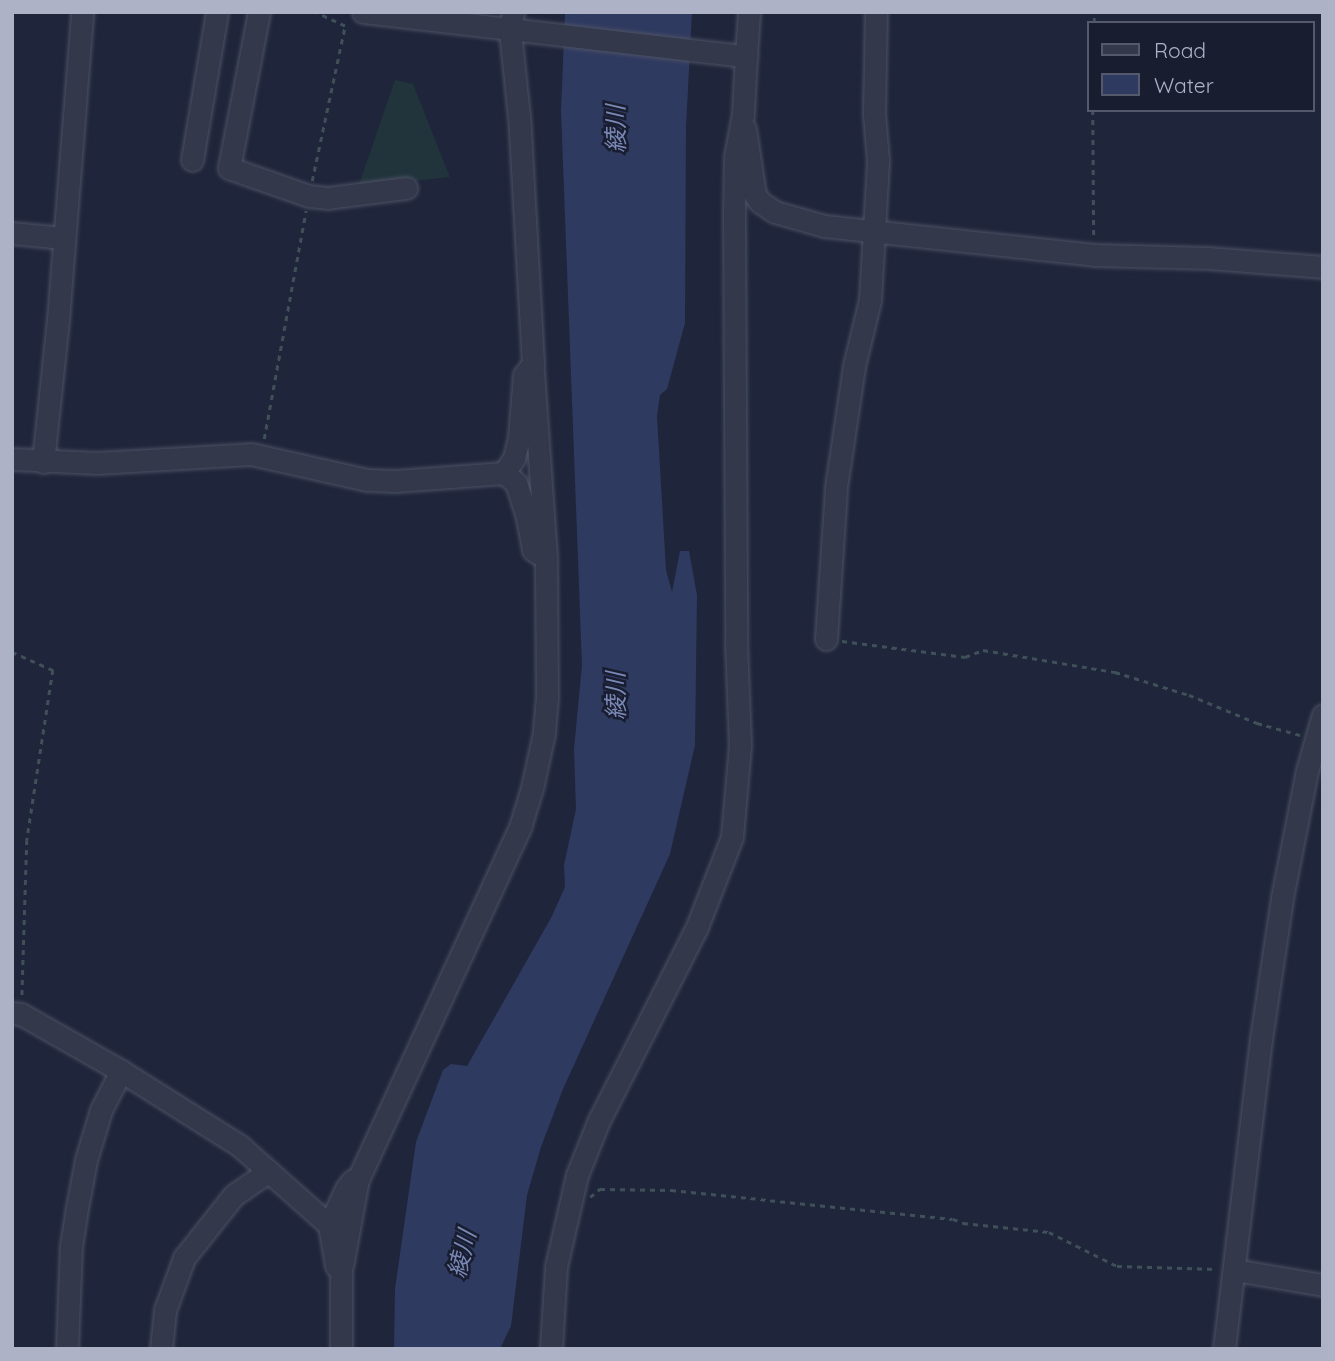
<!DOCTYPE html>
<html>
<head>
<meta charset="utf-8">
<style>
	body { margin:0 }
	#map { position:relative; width:1335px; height:1361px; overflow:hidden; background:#1f253a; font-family:Quicksand,"Noto Sans JP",sans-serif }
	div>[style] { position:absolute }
	.green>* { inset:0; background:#21333b }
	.water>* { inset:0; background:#2f3a61 }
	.path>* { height:2.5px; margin-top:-1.25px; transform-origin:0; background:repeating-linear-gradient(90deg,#3f5059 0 5px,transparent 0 10px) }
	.roads { filter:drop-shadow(0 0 2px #4d5265) drop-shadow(0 0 2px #4d5265) }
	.minor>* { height:21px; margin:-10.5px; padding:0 10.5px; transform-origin:10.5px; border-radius:10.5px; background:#33384a }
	span { translate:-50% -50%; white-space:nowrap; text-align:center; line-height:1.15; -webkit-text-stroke:5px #181d2f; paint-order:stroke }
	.water-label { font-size:24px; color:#7a88b6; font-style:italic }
	.frame { position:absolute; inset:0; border:14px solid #adb2c7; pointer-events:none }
	.legend { position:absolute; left:1087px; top:21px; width:228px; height:91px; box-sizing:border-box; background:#181d2f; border:2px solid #54596c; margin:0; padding:9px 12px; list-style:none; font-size:21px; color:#adb2c7 }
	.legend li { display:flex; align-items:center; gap:14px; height:35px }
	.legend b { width:35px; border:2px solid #54596c }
</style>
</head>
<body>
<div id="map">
	<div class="green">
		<i style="clip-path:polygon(395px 80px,413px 84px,450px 177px,358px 187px)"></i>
	</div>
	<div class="water">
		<i style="clip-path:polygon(565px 12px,692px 12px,686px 127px,685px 323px,667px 389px,660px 395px,657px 416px,666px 570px,672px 592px,680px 551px,689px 551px,697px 595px,695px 745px,670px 854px,563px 1089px,541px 1147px,527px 1195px,511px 1326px,500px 1349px,394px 1349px,395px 1289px,416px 1142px,443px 1070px,451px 1064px,467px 1066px,551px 918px,565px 887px,564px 865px,576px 809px,574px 749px,582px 665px,561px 111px)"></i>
	</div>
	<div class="path">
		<i style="left:1094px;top:23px;width:11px;rotate:-90deg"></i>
		<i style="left:1093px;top:110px;width:128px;rotate:89.6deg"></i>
		<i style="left:312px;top:181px;width:158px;rotate:-78deg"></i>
		<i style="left:345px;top:26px;width:33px;rotate:-155deg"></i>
		<i style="left:264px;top:439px;width:232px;rotate:-79.6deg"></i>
		<i style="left:842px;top:641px;width:124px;rotate:7.4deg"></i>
		<i style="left:965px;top:657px;width:19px;rotate:-21deg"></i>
		<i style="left:983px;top:650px;width:134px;rotate:9.5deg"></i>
		<i style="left:1115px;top:672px;width:77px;rotate:17.3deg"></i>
		<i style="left:1189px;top:695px;width:74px;rotate:22.4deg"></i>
		<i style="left:1257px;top:723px;width:45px;rotate:15.6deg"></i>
		<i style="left:12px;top:652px;width:45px;rotate:23.7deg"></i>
		<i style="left:53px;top:670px;width:172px;rotate:98.7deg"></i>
		<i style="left:27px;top:840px;width:158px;rotate:91.8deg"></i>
		<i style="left:590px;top:1197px;width:13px;rotate:-39deg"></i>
		<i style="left:600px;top:1189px;width:71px;rotate:0.8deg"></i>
		<i style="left:671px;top:1190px;width:283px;rotate:5.9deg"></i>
		<i style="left:953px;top:1219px;width:11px;rotate:22deg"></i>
		<i style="left:963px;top:1223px;width:86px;rotate:6deg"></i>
		<i style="left:1049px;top:1232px;width:76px;rotate:26.6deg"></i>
		<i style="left:1117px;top:1266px;width:100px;rotate:1.7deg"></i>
	</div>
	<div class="roads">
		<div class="minor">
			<i style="left:259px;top:12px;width:159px;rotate:100.9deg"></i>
			<i style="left:229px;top:168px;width:85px;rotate:19.3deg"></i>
			<i style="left:309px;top:196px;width:18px;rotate:6deg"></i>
			<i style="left:327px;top:198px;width:80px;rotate:-7.2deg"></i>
			<i style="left:363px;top:12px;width:386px;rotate:6.6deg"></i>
			<i style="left:746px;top:56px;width:58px;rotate:93deg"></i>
			<i style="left:743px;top:114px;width:44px;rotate:100.5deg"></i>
			<i style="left:735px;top:157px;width:55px;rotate:91deg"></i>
			<i style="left:734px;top:212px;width:430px;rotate:89.7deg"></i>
			<i style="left:736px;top:642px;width:103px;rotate:87.8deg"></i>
			<i style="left:740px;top:745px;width:92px;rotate:95deg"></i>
			<i style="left:732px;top:837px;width:97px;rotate:111.3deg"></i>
			<i style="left:697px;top:927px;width:216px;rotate:116.9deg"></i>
			<i style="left:599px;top:1120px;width:59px;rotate:111.8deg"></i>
			<i style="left:577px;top:1175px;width:94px;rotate:102.9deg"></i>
			<i style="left:556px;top:1267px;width:82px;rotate:93.5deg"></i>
			<i style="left:746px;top:56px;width:44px;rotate:-86.1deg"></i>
			<i style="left:745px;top:129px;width:67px;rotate:81.4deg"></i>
			<i style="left:755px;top:195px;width:9px;rotate:54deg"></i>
			<i style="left:760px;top:202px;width:18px;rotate:34deg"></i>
			<i style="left:775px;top:212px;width:51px;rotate:15.9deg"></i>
			<i style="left:824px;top:226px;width:272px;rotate:6.1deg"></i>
			<i style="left:1094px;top:255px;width:115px;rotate:1.5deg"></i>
			<i style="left:1209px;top:258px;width:114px;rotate:4.5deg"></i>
			<i style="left:192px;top:160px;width:150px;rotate:-80.4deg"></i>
			<i style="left:12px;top:233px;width:51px;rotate:5.6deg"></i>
			<i style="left:533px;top:371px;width:185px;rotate:86deg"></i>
			<i style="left:12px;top:459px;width:85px;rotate:2.7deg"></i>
			<i style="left:97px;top:463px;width:154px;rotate:-3.3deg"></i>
			<i style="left:251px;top:454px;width:119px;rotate:12.6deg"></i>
			<i style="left:367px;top:480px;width:29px;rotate:2deg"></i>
			<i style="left:396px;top:481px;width:108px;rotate:-4.2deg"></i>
			<i style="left:504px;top:473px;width:16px;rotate:40deg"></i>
			<i style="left:516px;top:483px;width:32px;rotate:72deg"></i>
			<i style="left:526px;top:513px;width:38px;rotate:79deg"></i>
			<i style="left:533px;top:550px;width:15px;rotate:32deg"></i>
			<i style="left:546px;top:558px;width:139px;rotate:89.6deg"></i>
			<i style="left:547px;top:697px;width:36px;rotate:95deg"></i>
			<i style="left:544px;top:733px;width:56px;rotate:102.3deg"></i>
			<i style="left:532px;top:788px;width:39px;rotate:107deg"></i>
			<i style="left:521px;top:825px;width:391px;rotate:114.7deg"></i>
			<i style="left:358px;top:1180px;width:6px;rotate:171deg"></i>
			<i style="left:352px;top:1181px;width:10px;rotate:127deg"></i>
			<i style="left:346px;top:1189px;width:40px;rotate:115deg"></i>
			<i style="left:329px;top:1225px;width:41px;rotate:80.1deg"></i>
			<i style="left:336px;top:1265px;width:9px;rotate:54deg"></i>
			<i style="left:341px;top:1272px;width:77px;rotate:90deg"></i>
			<i style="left:43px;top:462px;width:143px;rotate:-84deg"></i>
			<i style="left:58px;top:320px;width:309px;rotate:-85.5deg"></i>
			<i style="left:504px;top:473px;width:18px;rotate:-56deg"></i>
			<i style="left:514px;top:458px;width:21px;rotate:-76deg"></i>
			<i style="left:519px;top:438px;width:63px;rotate:-85.5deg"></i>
			<i style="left:524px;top:375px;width:14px;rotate:-51deg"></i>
			<i style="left:533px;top:364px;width:247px;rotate:-93.2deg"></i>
			<i style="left:519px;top:117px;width:86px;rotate:-96deg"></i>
			<i style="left:510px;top:31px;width:19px;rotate:-81deg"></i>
			<i style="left:826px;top:639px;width:152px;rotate:-86.2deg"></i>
			<i style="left:836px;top:487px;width:122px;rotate:-81.5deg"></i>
			<i style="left:854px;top:366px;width:68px;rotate:-76.4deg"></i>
			<i style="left:870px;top:300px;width:140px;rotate:-86.7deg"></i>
			<i style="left:878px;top:160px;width:46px;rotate:-95deg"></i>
			<i style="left:874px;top:114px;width:102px;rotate:-88.9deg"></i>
			<i style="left:12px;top:1013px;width:9px;rotate:6deg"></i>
			<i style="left:21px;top:1014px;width:115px;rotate:29.7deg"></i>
			<i style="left:121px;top:1071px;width:141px;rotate:32.2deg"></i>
			<i style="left:240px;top:1146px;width:119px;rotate:41.6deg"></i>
			<i style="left:342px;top:1266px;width:83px;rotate:-79.6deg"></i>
			<i style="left:1235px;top:1270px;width:89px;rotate:9.7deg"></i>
			<i style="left:67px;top:1349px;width:103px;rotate:-87.8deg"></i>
			<i style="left:71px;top:1246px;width:38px;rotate:-81deg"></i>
			<i style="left:77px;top:1208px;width:49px;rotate:-79.4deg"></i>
			<i style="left:86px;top:1160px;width:52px;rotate:-73.3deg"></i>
			<i style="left:101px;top:1110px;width:44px;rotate:-62.9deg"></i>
			<i style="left:161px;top:1349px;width:39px;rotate:-84deg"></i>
			<i style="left:165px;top:1310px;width:55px;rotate:-69.9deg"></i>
			<i style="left:184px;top:1258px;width:80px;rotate:-51.6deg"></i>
			<i style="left:234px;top:1195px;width:42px;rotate:-34.4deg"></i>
			<i style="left:1224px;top:1349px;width:312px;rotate:-83.2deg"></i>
			<i style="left:1261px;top:1039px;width:143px;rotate:-81.5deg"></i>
			<i style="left:1282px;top:898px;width:129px;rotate:-78.9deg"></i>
			<i style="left:1307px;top:771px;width:58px;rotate:-74.1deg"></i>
		</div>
	</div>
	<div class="water-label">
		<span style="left:616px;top:129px;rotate:-91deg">綾川</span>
		<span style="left:616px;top:696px;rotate:-91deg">綾川</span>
		<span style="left:462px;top:1254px;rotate:-76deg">綾川</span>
	</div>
	<div class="frame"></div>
	<ul class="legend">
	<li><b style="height:9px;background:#33384a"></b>Road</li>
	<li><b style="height:19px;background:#2f3a61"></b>Water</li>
	</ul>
</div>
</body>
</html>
